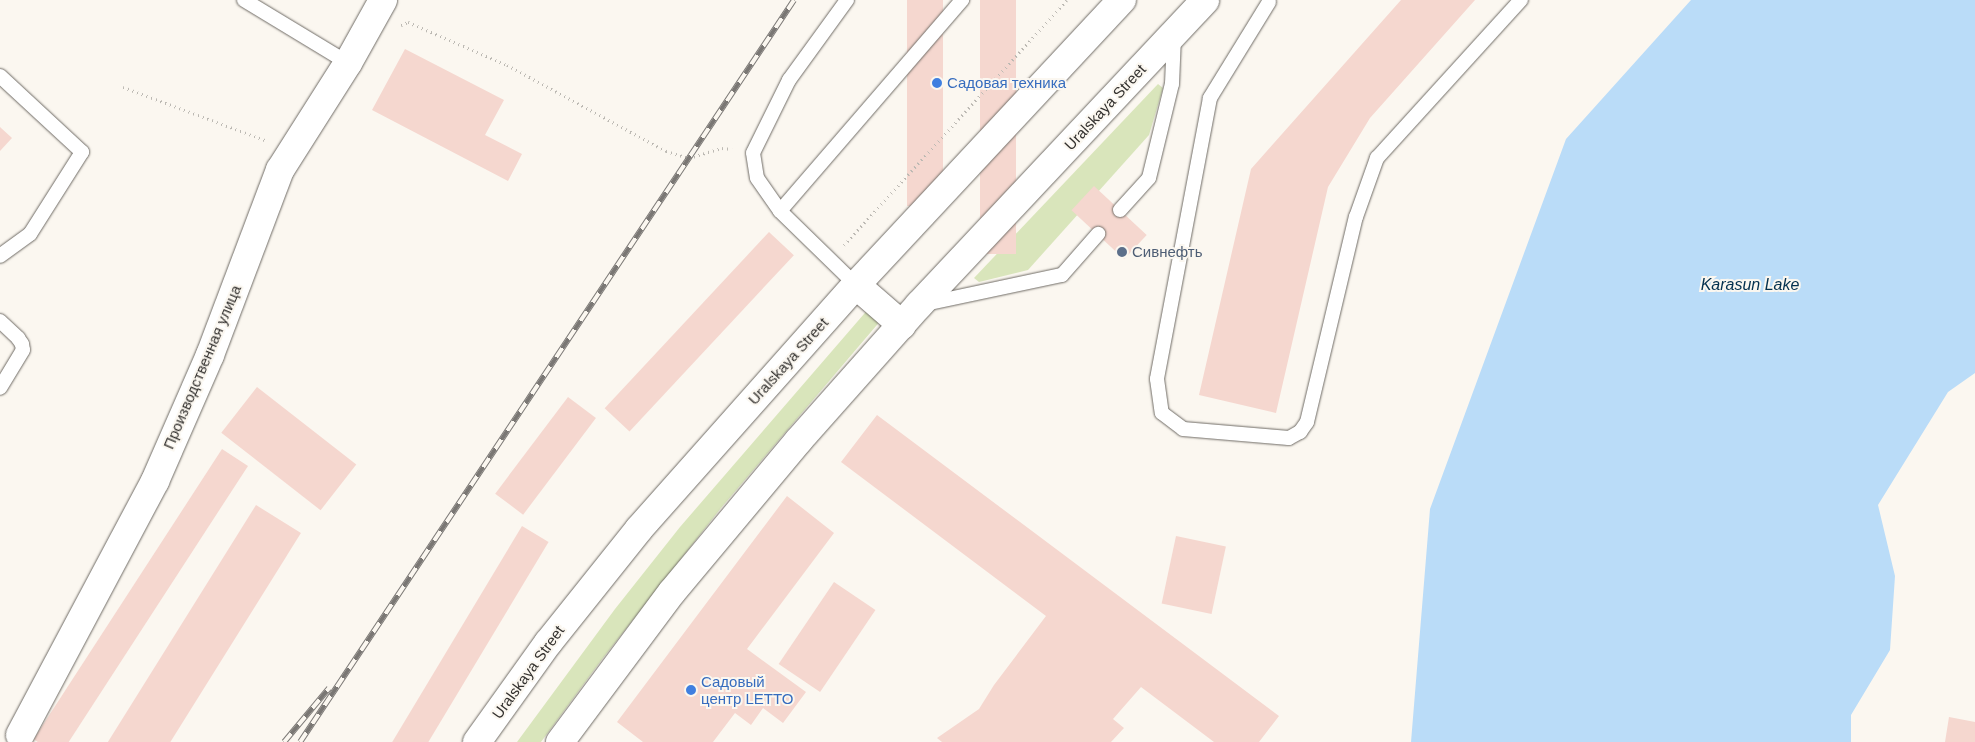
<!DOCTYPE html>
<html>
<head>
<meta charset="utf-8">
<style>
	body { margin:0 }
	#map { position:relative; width:1975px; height:742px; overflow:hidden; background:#fbf7f0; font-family:Helvetica,sans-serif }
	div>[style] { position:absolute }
	.green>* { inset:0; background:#d9e5bb }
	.water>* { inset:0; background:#badcf8 }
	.building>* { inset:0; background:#f5d7cf; transform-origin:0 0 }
	.path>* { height:3px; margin-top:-1.5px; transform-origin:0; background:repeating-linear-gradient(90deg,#bcb9b3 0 1px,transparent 0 5px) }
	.roads { filter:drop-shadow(0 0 1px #6f6b65) drop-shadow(0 0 1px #6f6b65) }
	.service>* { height:14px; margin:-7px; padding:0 7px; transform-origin:7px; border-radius:7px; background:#fff }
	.minor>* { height:28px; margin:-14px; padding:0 14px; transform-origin:14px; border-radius:14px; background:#fff }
	.secondary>* { height:28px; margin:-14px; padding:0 14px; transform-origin:14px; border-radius:14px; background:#fff }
	.rail>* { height:5.5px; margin-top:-2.75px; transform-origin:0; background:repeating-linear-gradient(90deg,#fbf7f0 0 11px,#7a7774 0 22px); box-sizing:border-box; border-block:1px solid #7a7774 }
	.dots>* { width:14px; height:14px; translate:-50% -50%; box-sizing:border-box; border:2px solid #fbf7f0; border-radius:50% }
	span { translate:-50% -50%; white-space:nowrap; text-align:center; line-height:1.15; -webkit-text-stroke:4px #fbf7f0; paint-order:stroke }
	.shop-label { font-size:15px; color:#366cbe }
	.left { translate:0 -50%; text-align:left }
	.street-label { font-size:15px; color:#33312f }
	.service-label { font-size:15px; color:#4e5e75 }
	.water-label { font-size:16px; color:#03304e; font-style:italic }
</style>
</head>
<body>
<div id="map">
	<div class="green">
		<i style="clip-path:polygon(1158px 84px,1163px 88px,1149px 135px,1028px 270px,979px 282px,974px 278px)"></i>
		<i style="clip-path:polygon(870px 307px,882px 319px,721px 508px,603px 658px,541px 742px,517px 742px,615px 609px,680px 527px)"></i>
	</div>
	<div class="water">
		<i style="clip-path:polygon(1691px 0,1975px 0,1975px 373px,1948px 392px,1878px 505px,1895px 576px,1890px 650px,1851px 715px,1851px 742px,1411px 742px,1430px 509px,1566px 139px)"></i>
	</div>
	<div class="building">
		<i style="left:907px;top:0;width:36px;height:206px"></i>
		<i style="left:980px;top:0;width:36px;height:254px"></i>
		<i style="clip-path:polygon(1401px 0,1475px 0,1370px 118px,1328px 187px,1276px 413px,1199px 395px,1251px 169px)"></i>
		<i style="clip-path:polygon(405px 49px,504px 100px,485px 135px,522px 154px,508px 181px,372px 110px)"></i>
		<i style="clip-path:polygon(0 127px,12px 138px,0 151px)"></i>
		<i style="left:1094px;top:186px;width:72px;height:33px;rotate:43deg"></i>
		<i style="left:769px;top:232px;width:34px;height:241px;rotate:43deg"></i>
		<i style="left:257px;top:387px;width:126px;height:58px;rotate:38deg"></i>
		<i style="left:568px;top:397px;width:35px;height:121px;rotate:37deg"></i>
		<i style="clip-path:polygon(877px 415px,1279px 716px,1259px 742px,1214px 742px,1141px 687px,1113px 719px,1124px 728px,1111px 742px,942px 742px,937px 738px,979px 709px,994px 685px,1046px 616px,841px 462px)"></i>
		<i style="left:222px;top:449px;width:31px;height:346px;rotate:33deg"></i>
		<i style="clip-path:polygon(787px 496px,834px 533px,747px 649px,806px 692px,783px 723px,763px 708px,751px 725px,735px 713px,713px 742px,643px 742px,617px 722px)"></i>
		<i style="left:256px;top:505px;width:53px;height:281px;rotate:32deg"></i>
		<i style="left:522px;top:526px;width:31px;height:261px;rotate:31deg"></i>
		<i style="left:1176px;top:536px;width:51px;height:69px;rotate:12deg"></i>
		<i style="left:834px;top:582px;width:50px;height:99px;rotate:34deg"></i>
		<i style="clip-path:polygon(1949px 717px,1975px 722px,1975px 742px,1945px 742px)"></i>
	</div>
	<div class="path">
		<i style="left:401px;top:25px;width:8px;rotate:-23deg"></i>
		<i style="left:408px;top:22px;width:108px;rotate:23.5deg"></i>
		<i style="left:507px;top:65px;width:181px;rotate:28.4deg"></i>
		<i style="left:666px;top:151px;width:24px;rotate:17deg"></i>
		<i style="left:689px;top:158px;width:34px;rotate:-17deg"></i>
		<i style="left:722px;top:148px;width:10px;rotate:6deg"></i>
		<i style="left:123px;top:87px;width:152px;rotate:20.5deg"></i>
		<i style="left:844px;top:245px;width:331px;rotate:-47.7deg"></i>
	</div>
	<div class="roads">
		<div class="service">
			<i style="left:244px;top:0;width:122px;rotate:31.2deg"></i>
			<i style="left:847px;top:0;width:99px;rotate:125.9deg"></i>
			<i style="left:789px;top:80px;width:81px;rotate:116.3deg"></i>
			<i style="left:753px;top:153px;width:25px;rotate:81deg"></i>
			<i style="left:757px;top:178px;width:40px;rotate:55.1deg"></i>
			<i style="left:780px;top:211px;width:106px;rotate:44.2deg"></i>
			<i style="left:1269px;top:2px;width:113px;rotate:121.6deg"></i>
			<i style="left:1210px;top:98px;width:286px;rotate:100.7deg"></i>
			<i style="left:1157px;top:379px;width:34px;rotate:82deg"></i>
			<i style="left:1162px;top:413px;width:26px;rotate:37deg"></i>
			<i style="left:1183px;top:429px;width:106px;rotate:4.9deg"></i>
			<i style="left:1289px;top:438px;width:13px;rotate:-29deg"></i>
			<i style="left:1300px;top:432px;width:12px;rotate:-55deg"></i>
			<i style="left:1307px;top:422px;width:211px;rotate:-76.6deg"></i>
			<i style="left:1356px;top:217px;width:63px;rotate:-70.4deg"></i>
			<i style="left:1377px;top:158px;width:214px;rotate:-47.7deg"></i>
			<i style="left:0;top:76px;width:112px;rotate:42.8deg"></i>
			<i style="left:82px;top:152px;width:97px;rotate:122.4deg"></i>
			<i style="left:30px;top:234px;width:37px;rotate:144deg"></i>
			<i style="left:1120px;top:210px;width:43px;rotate:-47.8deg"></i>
			<i style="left:1149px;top:178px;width:97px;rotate:-76.3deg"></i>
			<i style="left:1172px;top:84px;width:47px;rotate:-87.6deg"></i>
			<i style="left:780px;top:211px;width:279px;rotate:-49.2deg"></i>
			<i style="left:925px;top:304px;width:140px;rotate:-12deg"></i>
			<i style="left:1062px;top:275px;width:55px;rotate:-48.7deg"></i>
			<i style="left:0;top:321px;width:25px;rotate:43deg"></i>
			<i style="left:18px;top:338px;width:7px;rotate:56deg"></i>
			<i style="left:22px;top:344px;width:6px;rotate:81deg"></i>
			<i style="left:23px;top:350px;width:44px;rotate:121.2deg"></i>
		</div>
		<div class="minor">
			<i style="left:856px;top:285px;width:61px;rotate:41deg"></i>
			<i style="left:20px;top:735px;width:288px;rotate:-62deg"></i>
			<i style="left:155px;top:481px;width:137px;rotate:-66.4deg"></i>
			<i style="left:210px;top:355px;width:198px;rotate:-69.3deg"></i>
			<i style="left:280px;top:170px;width:127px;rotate:-57.6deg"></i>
			<i style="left:348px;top:63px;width:72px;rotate:-60.9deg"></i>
		</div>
		<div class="secondary">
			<i style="left:477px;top:742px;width:122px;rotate:-54.4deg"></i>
			<i style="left:548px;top:643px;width:146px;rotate:-51.4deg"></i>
			<i style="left:639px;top:529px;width:327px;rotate:-48.4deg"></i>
			<i style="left:856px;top:285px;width:390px;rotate:-47deg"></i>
			<i style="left:560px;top:742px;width:187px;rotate:-53.3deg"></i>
			<i style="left:672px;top:592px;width:198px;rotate:-50.1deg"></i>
			<i style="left:799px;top:440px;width:181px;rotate:-48.4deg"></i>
			<i style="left:919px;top:305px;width:418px;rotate:-46.8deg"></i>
		</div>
	</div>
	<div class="rail">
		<i style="left:284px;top:742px;width:70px;rotate:-50.2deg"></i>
		<i style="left:300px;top:742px;width:891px;rotate:-56.35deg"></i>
	</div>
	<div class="dots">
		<i style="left:937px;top:83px;background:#3f7fe0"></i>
		<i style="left:1122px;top:252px;background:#5c6f8a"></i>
		<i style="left:691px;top:690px;background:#3f7fe0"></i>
	</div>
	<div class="shop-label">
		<span class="left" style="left:947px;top:83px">Садовая техника</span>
		<span class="left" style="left:701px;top:690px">Садовый<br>центр LETTO</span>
	</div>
	<div class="street-label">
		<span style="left:1105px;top:107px;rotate:-47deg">Uralskaya Street</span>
		<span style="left:788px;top:361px;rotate:-48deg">Uralskaya Street</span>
		<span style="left:202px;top:367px;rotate:-67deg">Производственная улица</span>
		<span style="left:528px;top:672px;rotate:-54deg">Uralskaya Street</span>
	</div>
	<div class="service-label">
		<span class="left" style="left:1132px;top:252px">Сивнефть</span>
	</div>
	<div class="water-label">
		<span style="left:1750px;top:285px">Karasun Lake</span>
	</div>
</div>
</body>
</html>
